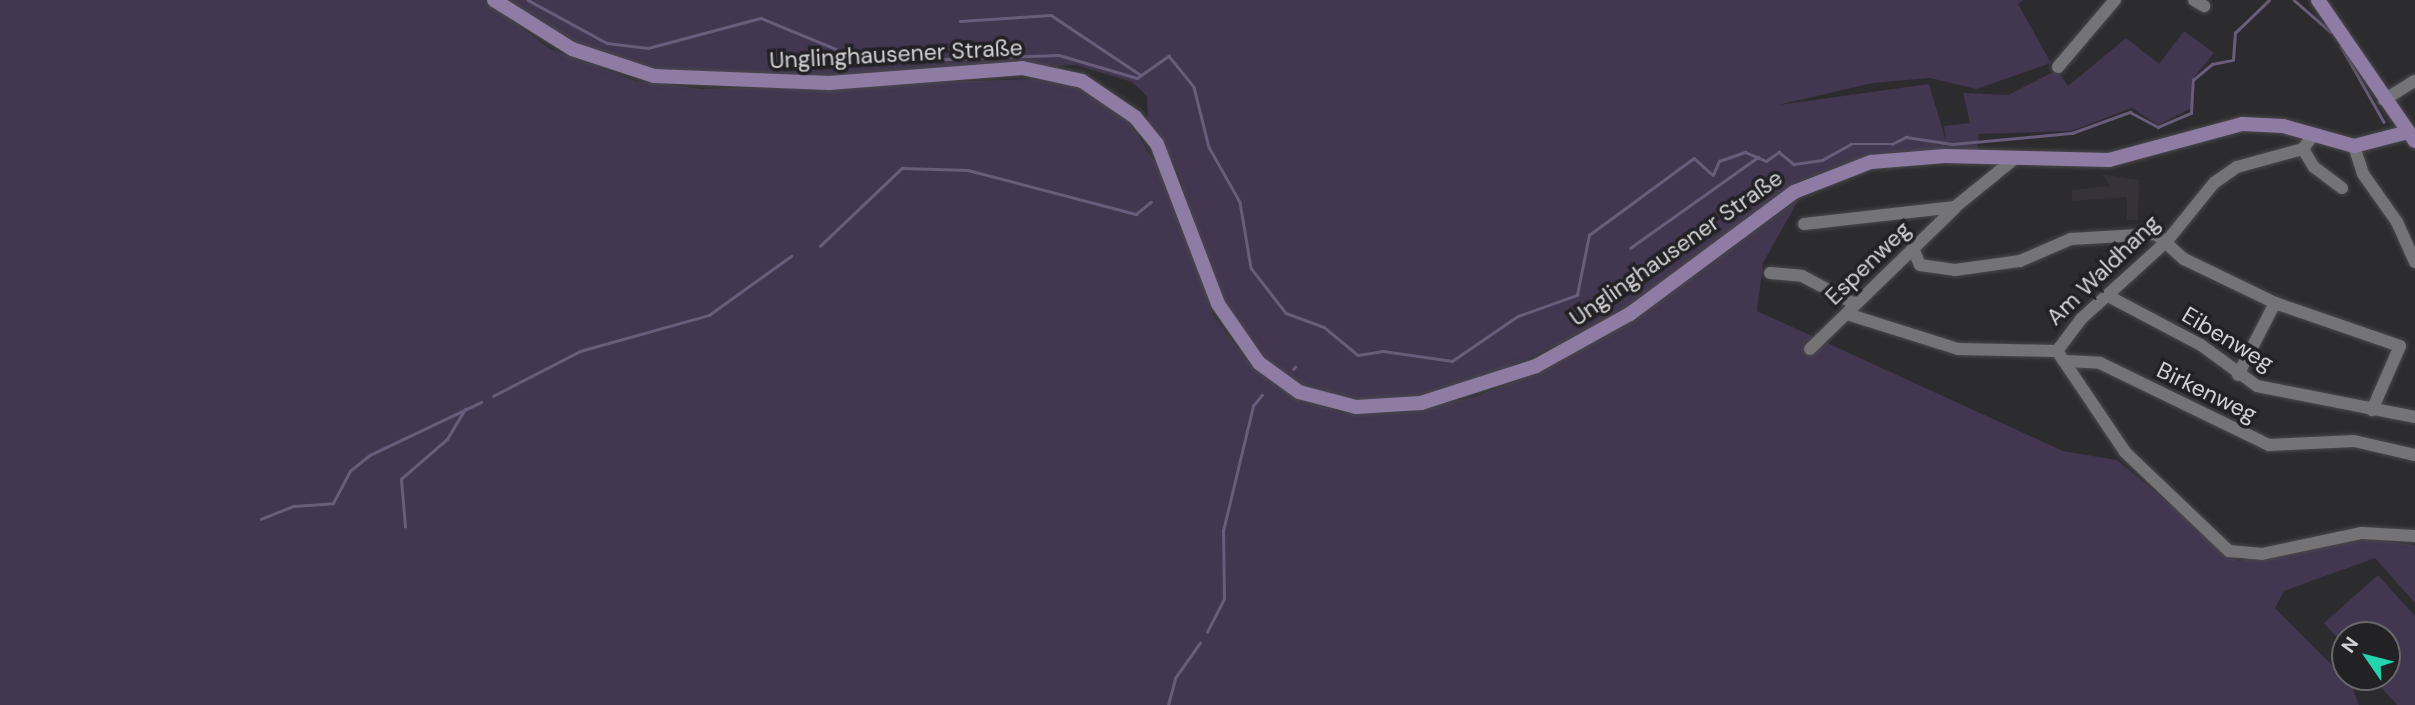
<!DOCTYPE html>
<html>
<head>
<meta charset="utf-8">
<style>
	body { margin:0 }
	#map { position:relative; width:2415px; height:705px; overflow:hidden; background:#2c2b2d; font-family:"DM Sans",sans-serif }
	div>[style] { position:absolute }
	.built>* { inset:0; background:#35323a }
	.green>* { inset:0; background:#423650 }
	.stream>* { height:2.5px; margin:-1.25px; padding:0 1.25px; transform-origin:1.25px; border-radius:1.25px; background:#6a5c7c }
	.roads { filter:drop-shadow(0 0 2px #49484b) drop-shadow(0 0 2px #49484b) }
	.minor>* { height:12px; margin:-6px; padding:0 6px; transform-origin:6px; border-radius:6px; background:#747376 }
	.major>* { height:14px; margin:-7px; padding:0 7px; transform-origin:7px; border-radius:7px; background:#8f7ca5 }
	span { translate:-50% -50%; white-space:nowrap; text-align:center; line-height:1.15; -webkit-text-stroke:7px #222124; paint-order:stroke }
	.street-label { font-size:23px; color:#d2d1d3 }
	.north { position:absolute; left:2331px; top:621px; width:70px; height:70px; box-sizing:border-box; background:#222124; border:2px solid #68676a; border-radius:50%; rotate:305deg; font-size:19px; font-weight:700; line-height:28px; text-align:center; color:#d2d1d3 }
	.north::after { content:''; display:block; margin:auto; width:24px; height:32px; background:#22d5af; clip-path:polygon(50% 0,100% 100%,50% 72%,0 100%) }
</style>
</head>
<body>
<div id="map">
	<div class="built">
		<i style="clip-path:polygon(2102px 174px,2139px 180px,2138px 220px,2127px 220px,2127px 197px,2072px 201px,2072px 190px,2110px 186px)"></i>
	</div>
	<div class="green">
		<i style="clip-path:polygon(0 0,484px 0,550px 49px,636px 81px,702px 89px,1031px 79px,1071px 84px,1126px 117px,1166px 179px,1214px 317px,1250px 364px,1291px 393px,1342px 413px,1401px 413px,1474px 397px,1540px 372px,1634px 320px,1799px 199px,1763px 263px,1757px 311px,2063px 451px,2117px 460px,2238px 561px,2369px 539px,2415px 545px,2415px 603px,2375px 558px,2284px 591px,2275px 608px,2351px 684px,2359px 705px,0 705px)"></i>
		<i style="clip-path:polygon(506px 0,2023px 0,2018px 4px,2051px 63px,1976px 89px,1930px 78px,1873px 83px,1778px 105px,1929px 84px,1946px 141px,1944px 126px,1970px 123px,1963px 93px,2008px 95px,2057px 70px,2068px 86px,2126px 38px,2159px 64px,2184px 31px,2214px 53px,2191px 81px,2192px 108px,2158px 125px,2132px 108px,2071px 131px,1979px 134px,1977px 153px,1903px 151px,1841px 165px,1797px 182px,1628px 307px,1557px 345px,1493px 375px,1420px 397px,1358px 402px,1307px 390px,1262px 359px,1223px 304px,1176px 168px,1148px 122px,1147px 96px,1132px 82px,1076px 65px,809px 78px,653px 69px,591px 51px)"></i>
		<i style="clip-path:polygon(2378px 575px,2415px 616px,2415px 705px,2397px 705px,2372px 677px,2387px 677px,2387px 635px,2345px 635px,2345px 647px,2324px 623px)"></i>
	</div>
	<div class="stream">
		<i style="left:528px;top:0;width:90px;rotate:28.6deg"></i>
		<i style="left:607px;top:43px;width:41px;rotate:7deg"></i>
		<i style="left:648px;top:48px;width:117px;rotate:-14.9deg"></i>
		<i style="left:761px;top:18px;width:116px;rotate:22.4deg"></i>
		<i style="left:868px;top:62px;width:191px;rotate:-2.1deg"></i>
		<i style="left:1059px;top:55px;width:81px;rotate:16.4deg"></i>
		<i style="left:1137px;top:78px;width:39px;rotate:-35deg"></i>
		<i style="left:1169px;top:56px;width:40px;rotate:51deg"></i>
		<i style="left:1194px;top:87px;width:62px;rotate:76deg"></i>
		<i style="left:1209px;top:147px;width:63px;rotate:60.6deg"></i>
		<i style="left:1240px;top:202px;width:67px;rotate:80.5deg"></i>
		<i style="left:1251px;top:268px;width:57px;rotate:52.1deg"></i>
		<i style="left:1286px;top:313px;width:40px;rotate:20.2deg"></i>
		<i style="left:1324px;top:327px;width:44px;rotate:39.5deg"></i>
		<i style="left:1358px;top:355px;width:25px;rotate:-9deg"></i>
		<i style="left:1383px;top:351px;width:70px;rotate:8.2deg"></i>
		<i style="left:1452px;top:361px;width:80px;rotate:-34.3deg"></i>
		<i style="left:1518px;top:316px;width:63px;rotate:-19.6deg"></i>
		<i style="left:1577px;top:295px;width:61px;rotate:-78.7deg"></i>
		<i style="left:1589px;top:235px;width:130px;rotate:-36.3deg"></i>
		<i style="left:1694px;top:158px;width:25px;rotate:42deg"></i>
		<i style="left:1713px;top:175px;width:15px;rotate:-67deg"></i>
		<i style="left:1719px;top:161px;width:28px;rotate:-19deg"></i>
		<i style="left:1745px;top:152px;width:23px;rotate:23deg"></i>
		<i style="left:1766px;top:161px;width:16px;rotate:-35deg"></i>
		<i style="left:1779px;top:152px;width:19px;rotate:39deg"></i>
		<i style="left:1794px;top:164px;width:28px;rotate:-8deg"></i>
		<i style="left:1822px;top:160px;width:33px;rotate:-29deg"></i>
		<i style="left:1851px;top:144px;width:41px"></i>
		<i style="left:1892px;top:144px;width:16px;rotate:-27deg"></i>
		<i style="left:1906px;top:137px;width:48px;rotate:8.5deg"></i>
		<i style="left:1953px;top:144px;width:120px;rotate:-5.3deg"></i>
		<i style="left:2072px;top:133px;width:62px;rotate:-19.9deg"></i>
		<i style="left:2130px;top:112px;width:32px;rotate:28deg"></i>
		<i style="left:2158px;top:127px;width:36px;rotate:-23deg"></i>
		<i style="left:2191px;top:113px;width:33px;rotate:-87deg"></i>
		<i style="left:2193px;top:80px;width:25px;rotate:-40deg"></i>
		<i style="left:2212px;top:64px;width:21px;rotate:-11deg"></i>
		<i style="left:2233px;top:60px;width:27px;rotate:-86deg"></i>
		<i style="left:2235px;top:33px;width:47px;rotate:-44.1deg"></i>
		<i style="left:2294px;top:0;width:49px;rotate:40.9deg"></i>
		<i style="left:960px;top:21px;width:91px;rotate:-3.8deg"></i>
		<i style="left:1051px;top:15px;width:108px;rotate:33.7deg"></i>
		<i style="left:2341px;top:46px;width:87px;rotate:60.5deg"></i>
		<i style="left:820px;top:246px;width:113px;rotate:-43.6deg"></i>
		<i style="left:902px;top:168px;width:66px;rotate:1.7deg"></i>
		<i style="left:968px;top:170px;width:174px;rotate:14.7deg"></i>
		<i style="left:1136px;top:214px;width:19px;rotate:-39deg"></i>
		<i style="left:1630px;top:248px;width:157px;rotate:-35.4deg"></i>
		<i style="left:1293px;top:369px;width:3px;rotate:-45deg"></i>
		<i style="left:493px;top:396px;width:98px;rotate:-27.3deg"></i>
		<i style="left:580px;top:351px;width:134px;rotate:-15.6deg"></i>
		<i style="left:709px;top:315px;width:101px;rotate:-35.7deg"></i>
		<i style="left:261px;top:519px;width:35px;rotate:-22deg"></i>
		<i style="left:294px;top:506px;width:39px;rotate:-4deg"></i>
		<i style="left:333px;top:503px;width:36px;rotate:-62deg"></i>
		<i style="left:350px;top:471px;width:26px;rotate:-39deg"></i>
		<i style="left:370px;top:455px;width:123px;rotate:-25.5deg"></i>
		<i style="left:405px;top:527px;width:48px;rotate:-94.8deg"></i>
		<i style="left:401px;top:479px;width:61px;rotate:-41deg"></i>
		<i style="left:447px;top:439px;width:35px;rotate:-59deg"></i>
		<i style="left:1207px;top:632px;width:37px;rotate:-63deg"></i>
		<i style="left:1224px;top:599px;width:68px;rotate:-90.8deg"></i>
		<i style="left:1223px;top:531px;width:129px;rotate:-76.5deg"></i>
		<i style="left:1253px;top:406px;width:14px;rotate:-51deg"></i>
		<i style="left:1168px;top:705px;width:28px;rotate:-75deg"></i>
		<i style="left:1175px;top:678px;width:43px;rotate:-54.5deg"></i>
	</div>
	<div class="roads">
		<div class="minor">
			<i style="left:2194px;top:0;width:12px;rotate:31deg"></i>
			<i style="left:2058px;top:67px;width:88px;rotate:-49.6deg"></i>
			<i style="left:2384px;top:100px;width:36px;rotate:-32deg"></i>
			<i style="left:2354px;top:146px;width:29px;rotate:72deg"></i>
			<i style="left:2363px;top:174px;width:59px;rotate:54.7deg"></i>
			<i style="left:2397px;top:222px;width:44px;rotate:65.8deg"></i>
			<i style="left:2303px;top:149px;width:21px;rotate:59deg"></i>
			<i style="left:2314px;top:167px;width:35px;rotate:37deg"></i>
			<i style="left:1804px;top:224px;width:152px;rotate:-6.4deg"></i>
			<i style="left:1955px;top:207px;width:76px;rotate:-39.1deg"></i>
			<i style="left:1913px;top:248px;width:18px;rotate:68deg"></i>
			<i style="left:1920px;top:265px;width:35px;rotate:8deg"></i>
			<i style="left:1955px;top:270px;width:66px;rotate:-7.9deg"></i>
			<i style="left:2020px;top:261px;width:56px;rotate:-23.3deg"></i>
			<i style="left:2071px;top:239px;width:85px;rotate:-3.4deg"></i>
			<i style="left:2156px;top:234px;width:38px;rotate:42deg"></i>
			<i style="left:2184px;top:259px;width:101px;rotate:25.8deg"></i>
			<i style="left:2275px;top:303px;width:132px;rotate:19deg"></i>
			<i style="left:2400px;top:346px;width:70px;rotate:113.6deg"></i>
			<i style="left:1770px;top:273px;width:32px;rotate:5deg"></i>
			<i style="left:1802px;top:276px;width:60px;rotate:27.8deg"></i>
			<i style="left:2108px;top:296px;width:105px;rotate:27.8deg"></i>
			<i style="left:2201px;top:345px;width:69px;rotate:36.2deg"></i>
			<i style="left:2257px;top:386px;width:161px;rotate:11.1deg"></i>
			<i style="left:1847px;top:314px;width:116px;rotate:17.5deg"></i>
			<i style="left:1958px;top:349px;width:99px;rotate:1.2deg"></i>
			<i style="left:1810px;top:349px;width:202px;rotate:-44.2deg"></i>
			<i style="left:2057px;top:351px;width:122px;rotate:56deg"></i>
			<i style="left:2125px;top:452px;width:144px;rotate:43.6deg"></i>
			<i style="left:2229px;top:551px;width:33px;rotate:5deg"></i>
			<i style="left:2262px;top:554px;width:102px;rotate:-11.9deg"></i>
			<i style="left:2362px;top:533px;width:53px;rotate:3.2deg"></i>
			<i style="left:2057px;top:351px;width:40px;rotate:-53deg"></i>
			<i style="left:2081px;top:319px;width:116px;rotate:-42.2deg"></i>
			<i style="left:2167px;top:241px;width:75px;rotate:-51deg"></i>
			<i style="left:2214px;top:183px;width:28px;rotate:-35deg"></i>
			<i style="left:2237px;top:167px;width:68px;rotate:-15.3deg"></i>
			<i style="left:2303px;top:149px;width:16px;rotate:-55deg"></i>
			<i style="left:2066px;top:361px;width:34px;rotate:3deg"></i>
			<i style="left:2100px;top:363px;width:188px;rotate:25.9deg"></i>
			<i style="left:2269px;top:445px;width:85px;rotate:-2.7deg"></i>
			<i style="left:2354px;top:441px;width:63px;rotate:12.9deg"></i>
			<i style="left:2238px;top:375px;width:81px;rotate:-62.8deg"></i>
		</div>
		<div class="major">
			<i style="left:494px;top:0;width:92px;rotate:32.1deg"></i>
			<i style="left:572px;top:49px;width:86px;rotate:18.2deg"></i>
			<i style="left:654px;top:76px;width:175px;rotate:2.3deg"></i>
			<i style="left:829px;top:83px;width:194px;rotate:-4.4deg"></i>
			<i style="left:1022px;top:68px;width:61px;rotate:12.2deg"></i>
			<i style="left:1082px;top:81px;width:64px;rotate:34.2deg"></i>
			<i style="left:1135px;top:117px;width:35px;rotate:51deg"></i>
			<i style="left:1157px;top:144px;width:171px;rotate:69.1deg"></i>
			<i style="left:1218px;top:304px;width:72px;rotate:55.2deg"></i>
			<i style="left:1259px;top:363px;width:49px;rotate:35.9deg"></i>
			<i style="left:1299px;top:392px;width:59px;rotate:14.7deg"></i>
			<i style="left:1356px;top:407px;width:65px;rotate:-3.5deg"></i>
			<i style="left:1421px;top:403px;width:121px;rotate:-17.8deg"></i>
			<i style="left:1536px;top:366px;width:107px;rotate:-29deg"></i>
			<i style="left:1630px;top:314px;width:204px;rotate:-36.6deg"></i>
			<i style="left:1794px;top:192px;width:83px;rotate:-21.3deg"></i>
			<i style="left:1871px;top:162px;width:74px;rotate:-4.6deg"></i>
			<i style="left:1945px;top:156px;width:164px;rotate:1.4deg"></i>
			<i style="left:2109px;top:160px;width:138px;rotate:-15.1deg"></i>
			<i style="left:2242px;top:124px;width:41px;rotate:2.8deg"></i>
			<i style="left:2283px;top:126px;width:74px;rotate:15.7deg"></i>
			<i style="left:2354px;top:146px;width:56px;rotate:-14.5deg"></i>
			<i style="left:2318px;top:0;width:171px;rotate:55.5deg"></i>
		</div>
	</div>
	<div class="street-label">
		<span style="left:896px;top:54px;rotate:-3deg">Unglinghausener Straße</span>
		<span style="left:1676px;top:248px;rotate:-35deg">Unglinghausener Straße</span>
		<span style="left:1868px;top:263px;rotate:-44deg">Espenweg</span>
		<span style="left:2103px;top:270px;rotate:-44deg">Am Waldhang</span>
		<span style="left:2228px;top:339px;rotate:31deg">Eibenweg</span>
		<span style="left:2207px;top:392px;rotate:26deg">Birkenweg</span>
	</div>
	<div class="north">N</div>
</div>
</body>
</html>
